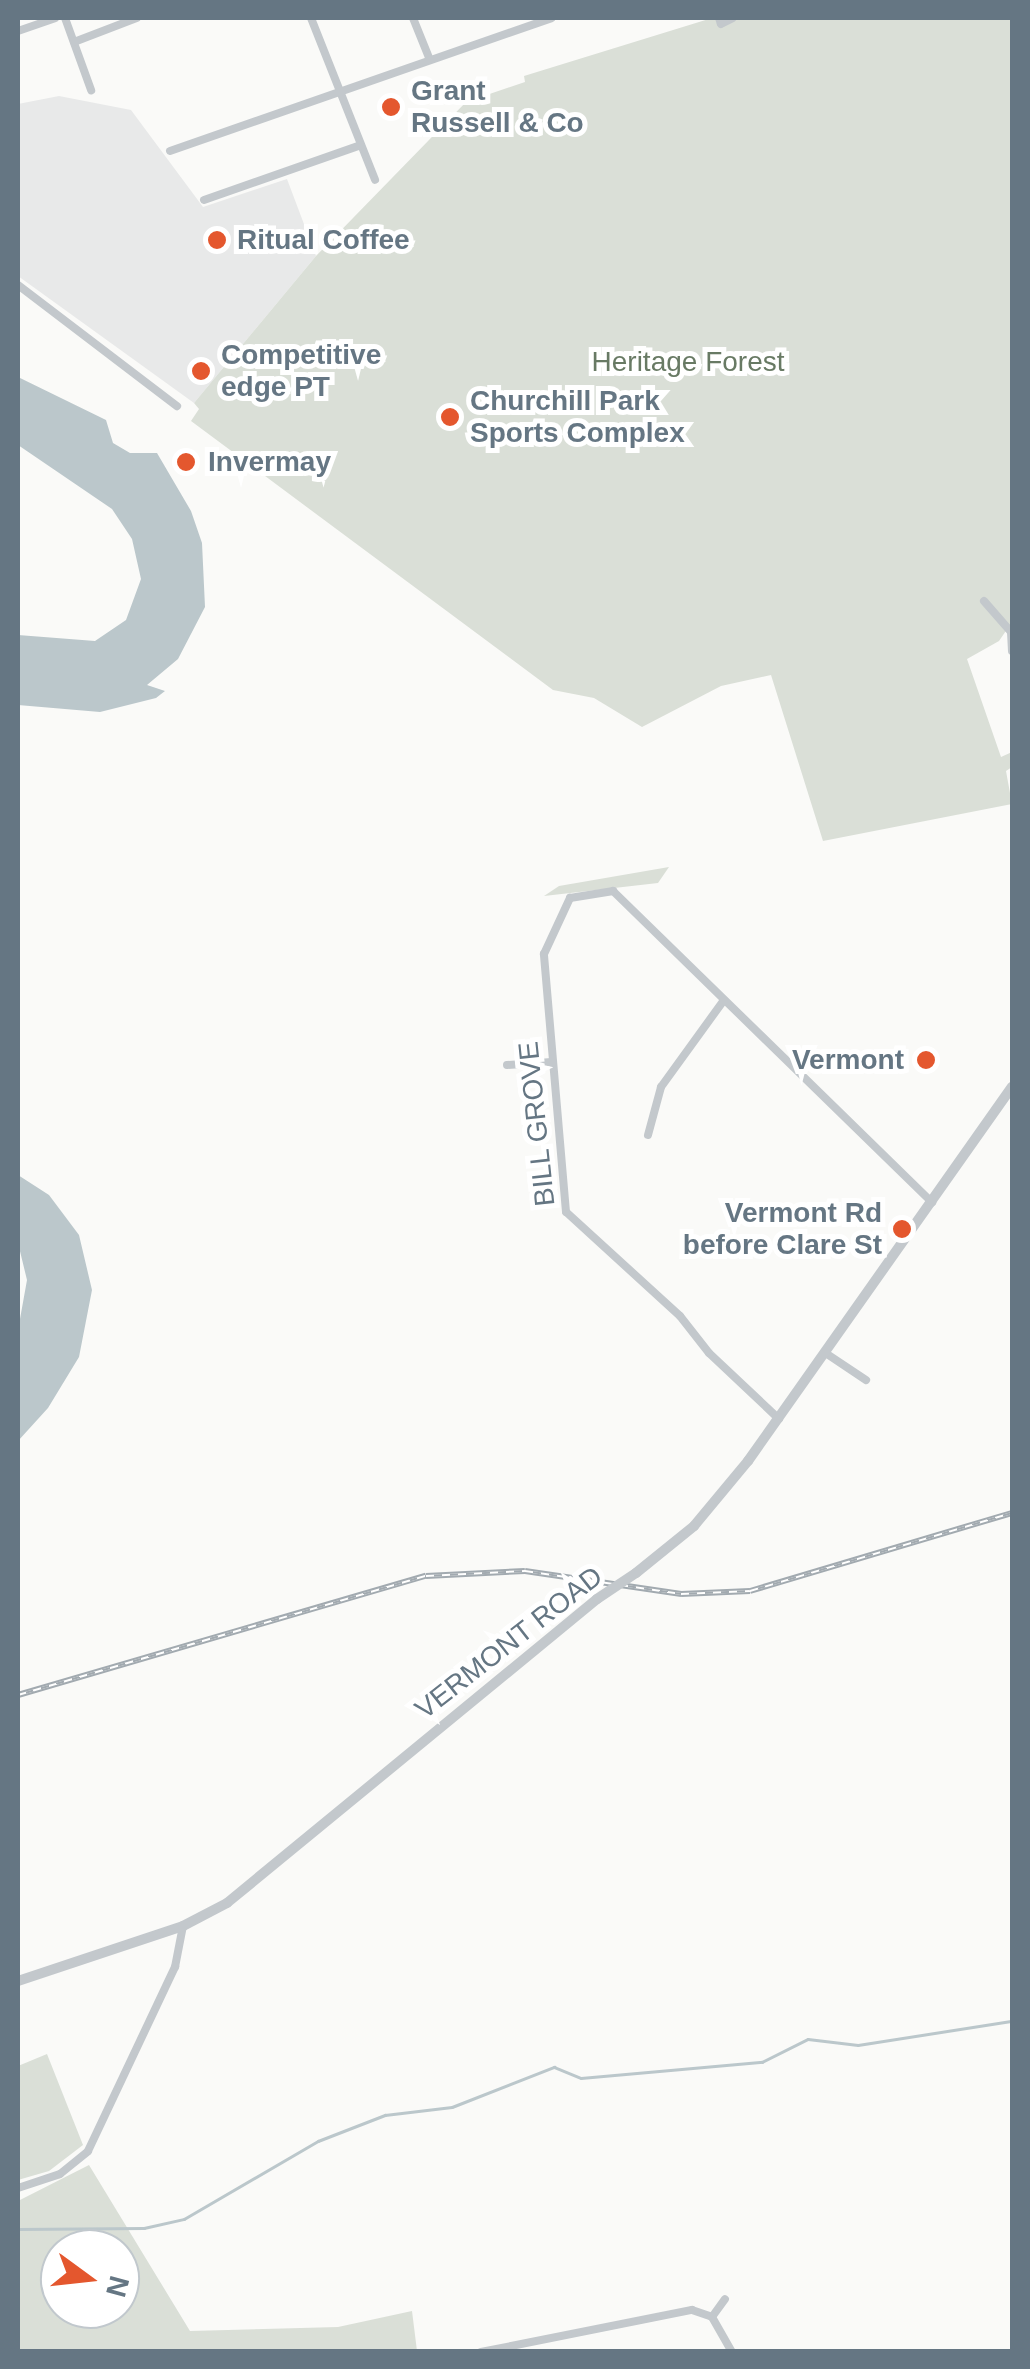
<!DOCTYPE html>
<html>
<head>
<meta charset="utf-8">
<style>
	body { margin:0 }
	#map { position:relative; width:1030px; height:2369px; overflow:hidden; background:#fafaf8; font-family:Arial,sans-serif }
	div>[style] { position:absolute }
	.built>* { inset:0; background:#e8e9e9 }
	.green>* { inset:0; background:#dadfd7 }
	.water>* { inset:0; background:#bbc7cb }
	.stream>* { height:2.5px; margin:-1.25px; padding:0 1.25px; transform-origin:1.25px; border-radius:1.25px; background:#bbc7cb }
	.minor>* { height:8px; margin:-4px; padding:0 4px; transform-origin:4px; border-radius:4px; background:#c3c8cc }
	.tertiary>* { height:10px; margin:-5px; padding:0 5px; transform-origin:5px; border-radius:5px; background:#c3c8cc }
	.rail>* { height:6px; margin-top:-3px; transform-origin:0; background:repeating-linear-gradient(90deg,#fff 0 8px,#a2aab0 0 16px); box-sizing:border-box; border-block:2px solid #a2aab0 }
	.tertiary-bridge>* { height:10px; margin:-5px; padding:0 5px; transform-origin:5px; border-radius:5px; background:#c3c8cc }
	.dots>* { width:28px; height:28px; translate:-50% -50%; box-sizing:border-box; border:5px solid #fff; border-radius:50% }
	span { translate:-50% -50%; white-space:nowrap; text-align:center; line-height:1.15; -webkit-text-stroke:10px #fff; paint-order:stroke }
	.poi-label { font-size:28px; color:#657683; font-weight:700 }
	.left { translate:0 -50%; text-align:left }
	.right { translate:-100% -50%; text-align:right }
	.park-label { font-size:28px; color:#687a64 }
	.street-label { font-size:28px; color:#657683 }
	.frame { position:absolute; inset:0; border:20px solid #657683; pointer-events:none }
	.north { position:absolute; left:40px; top:2229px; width:100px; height:100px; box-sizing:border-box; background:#fff; border:2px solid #c1c8cd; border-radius:50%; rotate:105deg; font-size:28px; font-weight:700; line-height:40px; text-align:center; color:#657683 }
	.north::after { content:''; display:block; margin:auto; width:35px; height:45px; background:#e4572e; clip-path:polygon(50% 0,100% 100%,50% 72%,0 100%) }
</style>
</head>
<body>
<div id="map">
	<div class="built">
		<i style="clip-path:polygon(59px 96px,131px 110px,203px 207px,287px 179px,316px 256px,194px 403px,18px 276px,18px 104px)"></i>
	</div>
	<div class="green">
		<i style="clip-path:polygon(712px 18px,1012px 18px,1012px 622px,999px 641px,967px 659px,1001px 757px,1012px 752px,1012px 767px,1006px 771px,1012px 804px,823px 841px,771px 675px,721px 686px,642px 727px,594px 698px,553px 690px,191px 421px,199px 409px,194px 403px,316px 256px,466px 102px,525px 82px,524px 76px)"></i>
		<i style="clip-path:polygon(669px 867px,658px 883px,544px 896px,559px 886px)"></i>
		<i style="clip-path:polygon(47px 2054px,83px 2145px,49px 2171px,18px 2180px,18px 2066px)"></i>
		<i style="clip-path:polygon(evenodd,89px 2165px,190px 2331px,338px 2327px,412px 2311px,417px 2351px,18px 2351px,18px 2201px,89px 2165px,60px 2249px,120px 2249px,120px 2309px,60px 2309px,60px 2249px)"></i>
	</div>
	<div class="water">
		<i style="clip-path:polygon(18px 377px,106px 420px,113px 443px,130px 453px,157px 453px,191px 511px,202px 543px,205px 607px,178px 659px,147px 685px,165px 691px,156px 698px,100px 712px,18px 705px,18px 635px,95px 641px,126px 620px,141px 579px,132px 539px,112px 509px,18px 445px)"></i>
		<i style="clip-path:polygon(18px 1175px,49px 1195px,79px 1235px,92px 1290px,79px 1357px,48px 1408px,18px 1441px,18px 1330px,27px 1280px,18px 1243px)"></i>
	</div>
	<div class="stream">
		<i style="left:18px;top:2229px;width:126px;rotate:-0.5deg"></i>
		<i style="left:144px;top:2228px;width:41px;rotate:-12.7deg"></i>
		<i style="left:184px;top:2219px;width:155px;rotate:-30.2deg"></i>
		<i style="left:318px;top:2141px;width:72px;rotate:-21.2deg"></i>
		<i style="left:385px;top:2115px;width:67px;rotate:-6.8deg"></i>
		<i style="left:452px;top:2107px;width:110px;rotate:-21.4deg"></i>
		<i style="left:554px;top:2067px;width:29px;rotate:22deg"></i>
		<i style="left:581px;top:2078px;width:182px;rotate:-5.1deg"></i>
		<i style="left:762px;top:2062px;width:51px;rotate:-26.6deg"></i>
		<i style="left:808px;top:2039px;width:50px;rotate:6.8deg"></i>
		<i style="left:858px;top:2045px;width:156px;rotate:-8.9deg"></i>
	</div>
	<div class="minor">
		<i style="left:65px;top:18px;width:77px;rotate:70.1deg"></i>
		<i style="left:311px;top:18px;width:174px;rotate:68.4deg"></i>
		<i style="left:413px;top:18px;width:45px;rotate:68deg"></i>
		<i style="left:719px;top:18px;width:6px;rotate:72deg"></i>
		<i style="left:721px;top:24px;width:13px;rotate:-27deg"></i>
		<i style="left:18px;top:31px;width:39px;rotate:-19deg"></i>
		<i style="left:74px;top:42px;width:67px;rotate:-20.9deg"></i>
		<i style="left:170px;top:151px;width:404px;rotate:-19.2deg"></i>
		<i style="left:204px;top:200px;width:166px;rotate:-19.3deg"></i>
		<i style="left:18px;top:285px;width:200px;rotate:37.3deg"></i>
		<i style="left:984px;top:601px;width:41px;rotate:48.9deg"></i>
		<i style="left:1011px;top:632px;width:19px;rotate:87deg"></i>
		<i style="left:507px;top:1065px;width:45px;rotate:-3.8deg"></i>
		<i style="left:648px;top:1135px;width:50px;rotate:-74.8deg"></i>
		<i style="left:661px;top:1087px;width:107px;rotate:-54.1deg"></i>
		<i style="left:827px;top:1354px;width:47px;rotate:33.7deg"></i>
		<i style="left:779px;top:1419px;width:96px;rotate:-136.7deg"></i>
		<i style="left:709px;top:1353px;width:47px;rotate:-128.1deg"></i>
		<i style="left:680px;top:1316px;width:154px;rotate:-137.6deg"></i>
		<i style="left:566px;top:1212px;width:259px;rotate:-94.9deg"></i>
		<i style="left:544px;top:954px;width:62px;rotate:-65.1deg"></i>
		<i style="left:570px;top:898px;width:44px;rotate:-9.2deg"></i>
		<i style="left:613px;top:891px;width:446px;rotate:44.3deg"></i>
		<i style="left:18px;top:2188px;width:44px;rotate:-18.4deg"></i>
		<i style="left:60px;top:2174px;width:36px;rotate:-39deg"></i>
		<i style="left:88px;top:2151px;width:204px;rotate:-64.7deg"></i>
		<i style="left:175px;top:1967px;width:42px;rotate:-79deg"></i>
		<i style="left:712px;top:2317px;width:22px;rotate:-54deg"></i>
		<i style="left:481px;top:2352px;width:215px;rotate:-11.3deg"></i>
		<i style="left:692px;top:2310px;width:21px;rotate:19deg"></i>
		<i style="left:712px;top:2317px;width:40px;rotate:60.3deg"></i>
	</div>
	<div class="tertiary">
		<i style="left:636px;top:1573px;width:75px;rotate:-39deg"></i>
		<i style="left:694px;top:1526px;width:85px;rotate:-50.3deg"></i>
		<i style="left:748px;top:1461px;width:458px;rotate:-54.8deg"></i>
		<i style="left:18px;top:1981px;width:174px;rotate:-18.4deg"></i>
		<i style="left:183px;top:1926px;width:50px;rotate:-27.6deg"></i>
		<i style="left:227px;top:1903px;width:479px;rotate:-39.4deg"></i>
	</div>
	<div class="rail">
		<i style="left:18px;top:1695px;width:425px;rotate:-16.3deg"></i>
		<i style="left:426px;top:1576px;width:99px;rotate:-2.9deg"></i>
		<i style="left:525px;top:1571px;width:158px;rotate:8.4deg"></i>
		<i style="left:681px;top:1594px;width:69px;rotate:-2.5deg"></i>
		<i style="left:750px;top:1591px;width:273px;rotate:-16.6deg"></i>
	</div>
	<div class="tertiary-bridge">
		<i style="left:597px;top:1599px;width:47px;rotate:-33.7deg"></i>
	</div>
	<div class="dots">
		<i style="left:391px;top:107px;background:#e4572e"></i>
		<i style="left:217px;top:240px;background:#e4572e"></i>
		<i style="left:201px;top:371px;background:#e4572e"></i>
		<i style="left:450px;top:417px;background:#e4572e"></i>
		<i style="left:186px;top:462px;background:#e4572e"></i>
		<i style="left:926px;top:1060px;background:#e4572e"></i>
		<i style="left:902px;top:1229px;background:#e4572e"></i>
	</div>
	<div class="poi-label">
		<span class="left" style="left:411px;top:107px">Grant<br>Russell &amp; Co</span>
		<span class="left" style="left:237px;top:240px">Ritual Coffee</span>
		<span class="left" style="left:221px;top:371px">Competitive<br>edge PT</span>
		<span class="left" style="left:470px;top:417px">Churchill Park<br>Sports Complex</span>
		<span class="left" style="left:208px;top:462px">Invermay</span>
		<span class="right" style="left:904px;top:1060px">Vermont</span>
		<span class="right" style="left:882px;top:1229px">Vermont Rd<br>before Clare St</span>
	</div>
	<div class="park-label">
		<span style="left:688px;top:362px">Heritage Forest</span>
	</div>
	<div class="street-label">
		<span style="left:537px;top:1124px;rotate:-96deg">BILL GROVE</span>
		<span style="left:509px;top:1643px;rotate:-38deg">VERMONT ROAD</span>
	</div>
	<div class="frame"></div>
	<div class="north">N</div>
</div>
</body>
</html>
